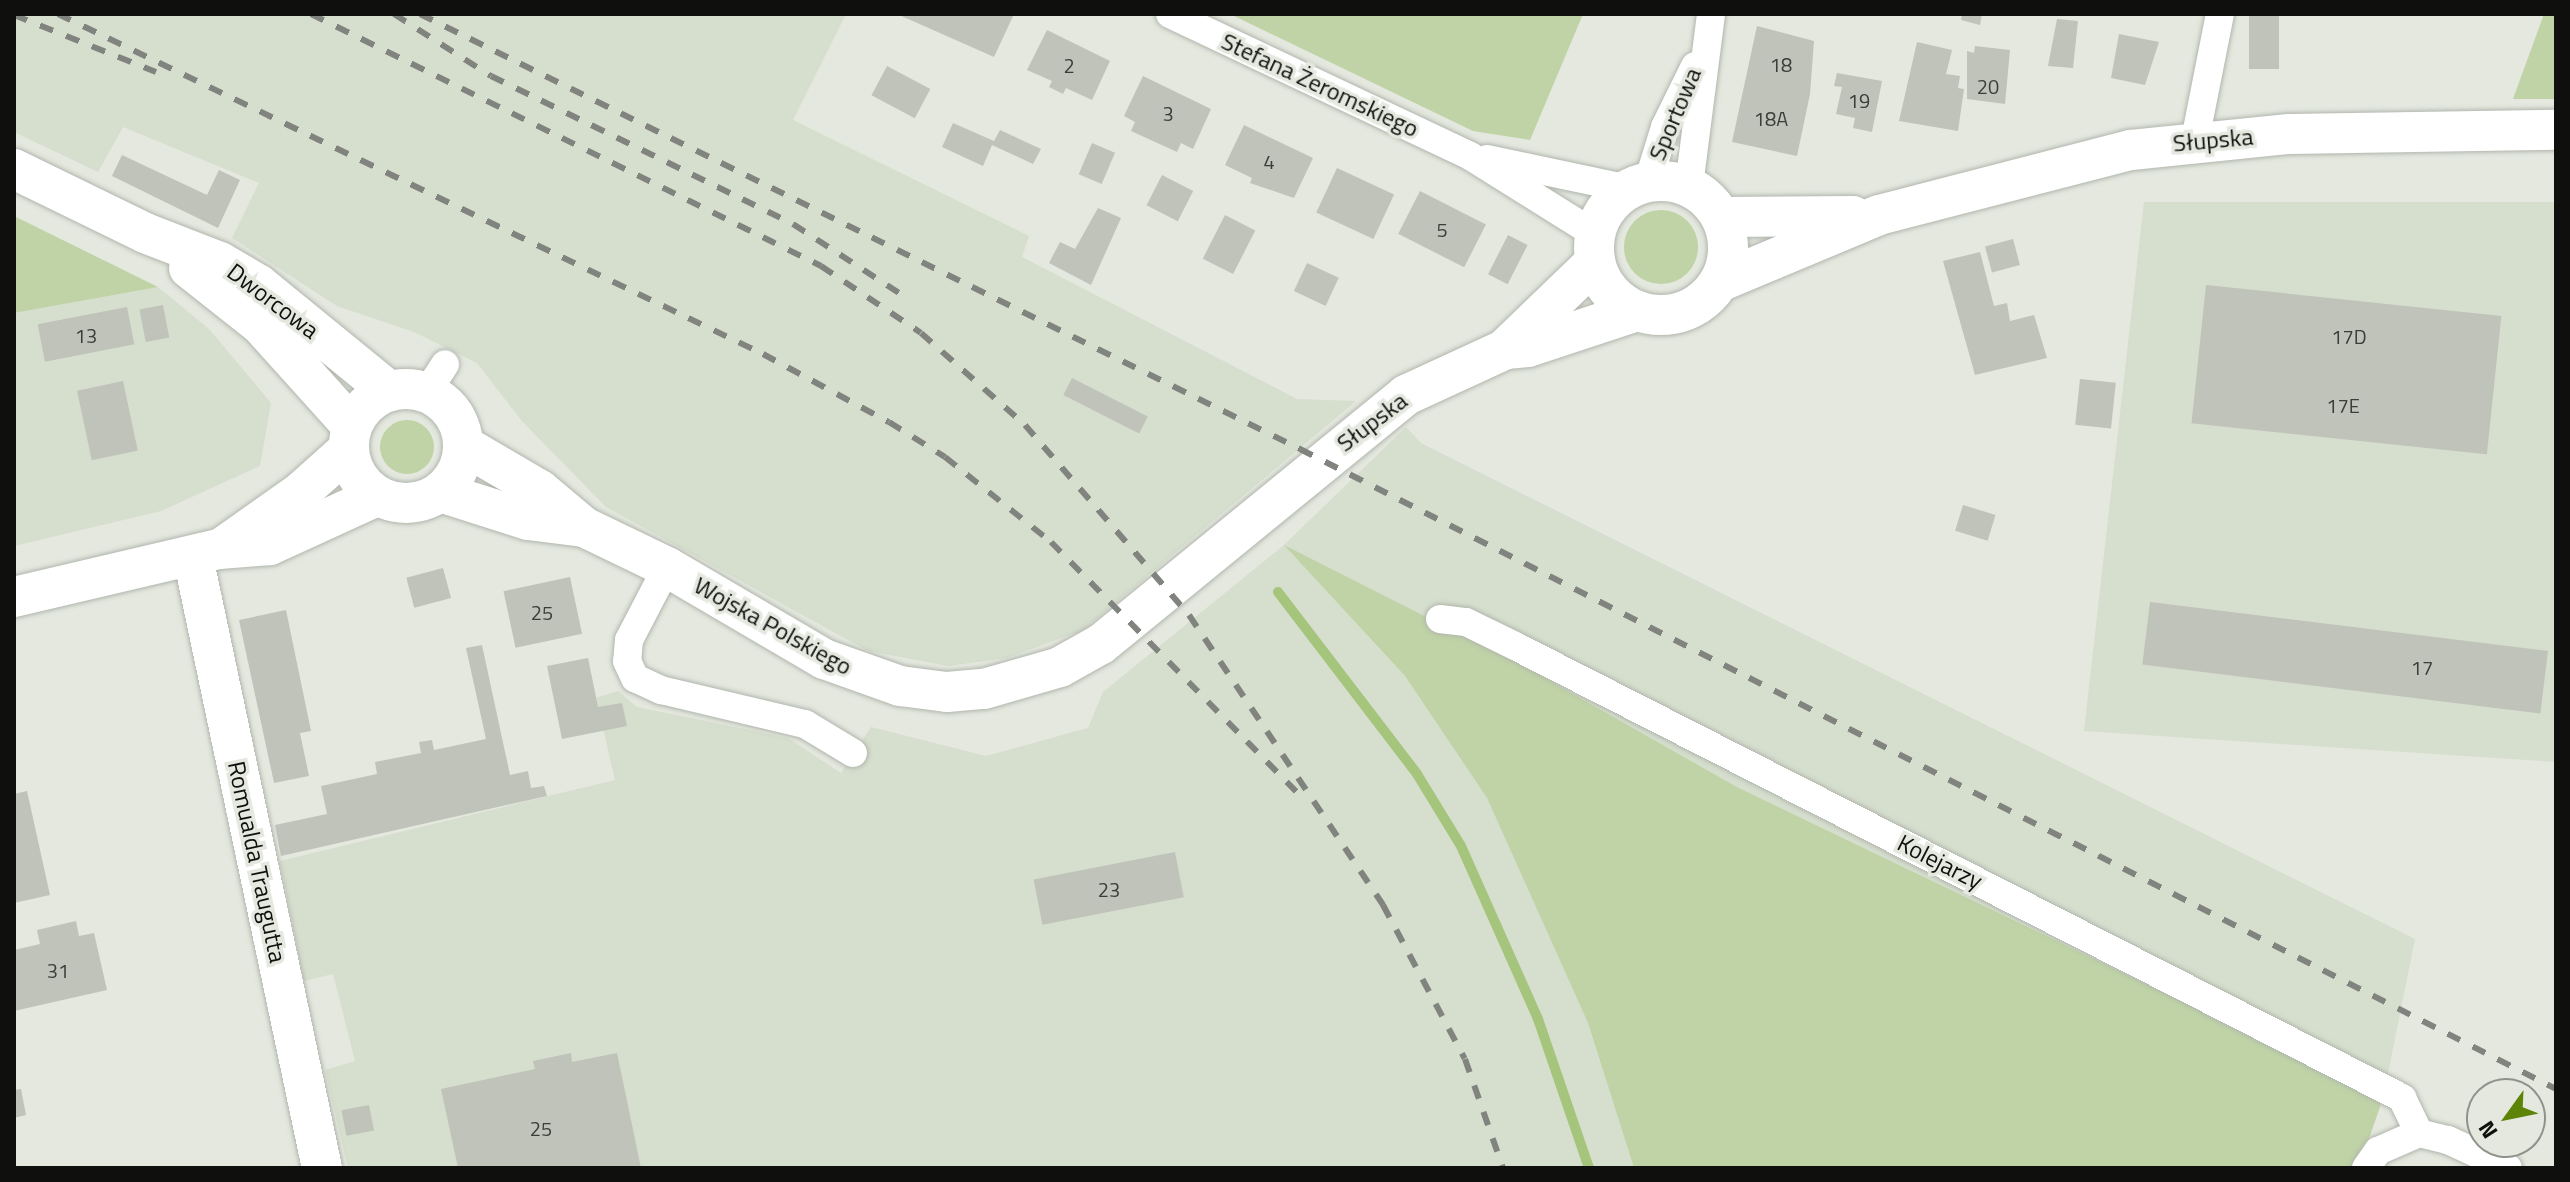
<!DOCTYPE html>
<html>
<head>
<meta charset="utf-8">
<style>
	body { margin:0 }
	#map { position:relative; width:2570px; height:1182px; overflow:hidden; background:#e4e8df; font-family:"Titillium Web",sans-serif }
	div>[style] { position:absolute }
	.built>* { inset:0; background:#d6dece }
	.green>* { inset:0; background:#bfd3a6 }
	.round { border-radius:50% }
	.stream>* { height:10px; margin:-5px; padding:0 5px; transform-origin:5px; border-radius:5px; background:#a5c47c }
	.building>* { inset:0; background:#bfc3ba; transform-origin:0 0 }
	.roads { filter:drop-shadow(0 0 2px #b1b6ad) drop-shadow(0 0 2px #b1b6ad) }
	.street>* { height:28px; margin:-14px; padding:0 14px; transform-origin:14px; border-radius:14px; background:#fff }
	.secondary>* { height:40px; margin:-20px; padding:0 20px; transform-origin:20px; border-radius:20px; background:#fff }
	.secondary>.ring { margin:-20px; padding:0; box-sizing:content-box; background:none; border:40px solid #fff; border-radius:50% }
	.rail>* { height:6px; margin-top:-3px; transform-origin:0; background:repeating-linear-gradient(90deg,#81847e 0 14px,transparent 0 28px) }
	span { translate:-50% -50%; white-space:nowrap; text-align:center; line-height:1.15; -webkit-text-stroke:7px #e4e8df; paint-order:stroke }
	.number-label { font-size:20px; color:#3b3d38 }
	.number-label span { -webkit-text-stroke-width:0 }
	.street-label { font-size:24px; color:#0f100d }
	.frame { position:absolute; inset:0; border:16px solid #0f100d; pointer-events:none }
	.north { position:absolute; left:2466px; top:1078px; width:80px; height:80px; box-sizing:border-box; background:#e4e8df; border:2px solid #8f928b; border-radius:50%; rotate:237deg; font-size:22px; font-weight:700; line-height:32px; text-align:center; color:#0f100d }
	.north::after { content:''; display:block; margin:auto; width:28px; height:36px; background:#5d8406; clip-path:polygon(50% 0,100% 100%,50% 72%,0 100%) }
</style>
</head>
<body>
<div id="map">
	<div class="built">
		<i style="clip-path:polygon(14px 14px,846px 14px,793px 120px,1029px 236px,1022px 257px,1297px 399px,1356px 401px,1083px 630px,1007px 658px,948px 666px,868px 651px,606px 507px,521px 420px,477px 363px,414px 332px,337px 306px,232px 238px,259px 183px,123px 127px,98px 172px,14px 132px)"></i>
		<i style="clip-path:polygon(2144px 202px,2556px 202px,2556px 762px,2084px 731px)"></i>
		<i style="clip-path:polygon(158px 287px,209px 329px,271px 403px,260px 466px,161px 511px,14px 546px,14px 313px)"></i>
		<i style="clip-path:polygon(1406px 427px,1421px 443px,2415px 939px,2383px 1098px,1737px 787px,1529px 669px,1286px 547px,1405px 676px,1487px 798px,1588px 1023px,1634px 1168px,348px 1168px,325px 1070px,355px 1061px,333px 974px,304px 981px,280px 861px,615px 780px,596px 698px,618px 691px,637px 707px,788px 738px,841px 773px,871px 727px,986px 756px,1088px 728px,1103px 692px,1284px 545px)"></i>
	</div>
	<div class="green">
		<i style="clip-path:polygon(1230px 14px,1583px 14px,1530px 140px,1473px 131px)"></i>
		<i style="clip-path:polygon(2544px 14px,2556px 14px,2556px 99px,2513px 99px)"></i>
		<i class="round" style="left:1624px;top:210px;width:74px;height:74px"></i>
		<i style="clip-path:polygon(14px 216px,158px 287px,14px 313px)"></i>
		<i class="round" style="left:380px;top:420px;width:54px;height:54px"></i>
		<i style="clip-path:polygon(1284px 545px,1529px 669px,1737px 787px,2383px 1098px,2359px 1168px,1634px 1168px,1588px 1023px,1487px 798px,1405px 676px)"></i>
	</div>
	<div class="stream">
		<i style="left:1278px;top:592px;width:229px;rotate:52.6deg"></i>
		<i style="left:1417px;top:774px;width:84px;rotate:58.6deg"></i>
		<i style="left:1461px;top:846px;width:189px;rotate:66deg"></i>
		<i style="left:1538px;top:1019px;width:157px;rotate:71.1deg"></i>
	</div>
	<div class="building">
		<i style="clip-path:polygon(897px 14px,1014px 14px,994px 57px)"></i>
		<i style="clip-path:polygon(1962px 14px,1982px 14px,1980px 25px,1961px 20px)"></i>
		<i style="left:2249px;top:14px;width:30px;height:55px"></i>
		<i style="clip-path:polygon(2057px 19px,2078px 21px,2073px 68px,2048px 66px)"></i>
		<i style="clip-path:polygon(1757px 26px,1814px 41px,1810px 94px,1797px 156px,1732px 142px)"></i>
		<i style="clip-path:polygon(1047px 30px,1110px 61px,1092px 100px,1066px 88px,1063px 94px,1049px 87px,1052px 81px,1027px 70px)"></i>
		<i style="clip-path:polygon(2119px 34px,2159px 42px,2145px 85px,2111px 78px)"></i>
		<i style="clip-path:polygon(1917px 42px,1952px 50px,1946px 74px,1960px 76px,1958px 88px,1964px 89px,1958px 131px,1899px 121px)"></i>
		<i style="clip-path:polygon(1975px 46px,2010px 50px,2005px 104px,1967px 99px,1967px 51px,1974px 53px)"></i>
		<i style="left:887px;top:66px;width:49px;height:33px;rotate:28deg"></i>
		<i style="clip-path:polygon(1837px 73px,1882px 81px,1872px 132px,1853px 128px,1855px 118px,1836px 114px,1842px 87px,1834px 86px)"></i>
		<i style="clip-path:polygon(1143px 76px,1211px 109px,1193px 149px,1181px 143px,1177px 152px,1131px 131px,1135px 122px,1124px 116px)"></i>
		<i style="clip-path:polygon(953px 123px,994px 141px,1000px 130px,1041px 149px,1033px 164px,992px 145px,983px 166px,942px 147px)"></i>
		<i style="clip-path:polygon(1244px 125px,1313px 158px,1294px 198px,1250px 183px,1252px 178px,1225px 165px)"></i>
		<i style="left:1092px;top:143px;width:25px;height:34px;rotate:23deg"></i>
		<i style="clip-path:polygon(122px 155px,207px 195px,219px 170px,240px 180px,218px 228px,112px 176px)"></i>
		<i style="left:1337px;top:168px;width:63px;height:49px;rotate:25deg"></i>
		<i style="left:1162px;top:175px;width:35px;height:34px;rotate:27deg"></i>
		<i style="left:1420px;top:191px;width:74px;height:48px;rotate:27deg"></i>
		<i style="clip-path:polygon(1098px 208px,1121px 218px,1091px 285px,1049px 263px,1060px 242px,1075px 249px)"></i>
		<i style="left:1225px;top:215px;width:34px;height:49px;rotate:27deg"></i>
		<i style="left:1508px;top:235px;width:22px;height:44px;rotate:27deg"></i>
		<i style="left:2013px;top:239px;width:27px;height:29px;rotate:75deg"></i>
		<i style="clip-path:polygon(1980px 252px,1994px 306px,2007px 303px,2010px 321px,2034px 315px,2047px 358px,1975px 375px,1943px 261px)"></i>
		<i style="left:1307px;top:263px;width:35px;height:31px;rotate:25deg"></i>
		<i style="left:2206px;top:285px;width:297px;height:139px;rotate:6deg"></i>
		<i style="left:163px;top:305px;width:33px;height:24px;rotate:79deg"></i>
		<i style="left:127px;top:307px;width:38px;height:91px;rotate:79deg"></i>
		<i style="left:1072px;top:378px;width:85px;height:19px;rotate:27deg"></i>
		<i style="left:2080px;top:379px;width:36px;height:46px;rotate:6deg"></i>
		<i style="left:123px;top:381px;width:71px;height:47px;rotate:78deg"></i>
		<i style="left:1963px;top:505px;width:34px;height:27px;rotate:17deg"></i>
		<i style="left:443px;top:568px;width:31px;height:38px;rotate:75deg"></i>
		<i style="left:570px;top:577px;width:58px;height:68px;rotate:78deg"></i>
		<i style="left:2150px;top:602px;width:401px;height:63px;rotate:7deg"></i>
		<i style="clip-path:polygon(286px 610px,311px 731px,300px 733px,309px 776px,274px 783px,239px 620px)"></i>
		<i style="clip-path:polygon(482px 645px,510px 775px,528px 771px,531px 788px,544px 786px,547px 796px,281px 856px,275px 825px,327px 814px,321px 786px,377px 774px,375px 762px,421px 753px,419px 742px,432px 740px,434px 750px,486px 739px,466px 648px)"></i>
		<i style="clip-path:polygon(588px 658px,598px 707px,622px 703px,627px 726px,562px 739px,547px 666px)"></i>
		<i style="clip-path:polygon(27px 791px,50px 895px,14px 903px,14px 794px)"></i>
		<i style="left:1175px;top:852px;width:46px;height:144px;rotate:79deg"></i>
		<i style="clip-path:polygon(76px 921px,79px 936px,94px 933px,107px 990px,14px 1011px,14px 950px,40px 944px,37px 930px)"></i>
		<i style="clip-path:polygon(571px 1053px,572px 1062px,617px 1053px,641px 1168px,458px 1168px,441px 1089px,535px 1069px,533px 1061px)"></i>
		<i style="clip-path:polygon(21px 1089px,26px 1115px,14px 1118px,14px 1090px)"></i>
		<i style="left:369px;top:1105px;width:26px;height:28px;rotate:79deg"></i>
	</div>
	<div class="roads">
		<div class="street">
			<i style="left:1170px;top:14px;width:332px;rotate:25.3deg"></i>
			<i style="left:1470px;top:156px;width:147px;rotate:32deg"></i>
			<i style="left:2195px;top:140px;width:128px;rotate:-78.8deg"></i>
			<i style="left:1487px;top:159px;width:145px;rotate:11.9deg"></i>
			<i style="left:1648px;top:182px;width:58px;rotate:-72.8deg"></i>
			<i style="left:1665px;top:127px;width:68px;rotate:-63.8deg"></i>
			<i style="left:1689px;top:186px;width:173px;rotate:-82.7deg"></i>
			<i style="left:427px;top:392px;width:33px;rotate:-57deg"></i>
			<i style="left:667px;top:567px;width:82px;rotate:117.5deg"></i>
			<i style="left:629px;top:640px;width:21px;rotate:95deg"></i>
			<i style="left:627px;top:661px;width:19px;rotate:65deg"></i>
			<i style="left:635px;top:678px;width:29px;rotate:25deg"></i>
			<i style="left:661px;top:690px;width:148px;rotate:13.3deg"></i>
			<i style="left:805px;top:724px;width:56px;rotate:31.1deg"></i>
			<i style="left:1440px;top:619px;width:26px;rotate:7deg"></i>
			<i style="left:1466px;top:622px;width:55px;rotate:26.1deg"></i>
			<i style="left:1515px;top:646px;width:996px;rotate:27deg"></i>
			<i style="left:2402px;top:1098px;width:39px;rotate:64deg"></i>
			<i style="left:2366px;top:1168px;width:21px;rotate:-55deg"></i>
			<i style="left:2378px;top:1151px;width:45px;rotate:-23.7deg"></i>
			<i style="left:2419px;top:1133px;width:30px;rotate:14deg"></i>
			<i style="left:2448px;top:1140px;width:66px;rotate:25deg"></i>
		</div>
		<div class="secondary">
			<i style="left:14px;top:169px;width:146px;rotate:26deg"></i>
			<i style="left:145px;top:233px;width:80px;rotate:21.1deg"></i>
			<i style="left:220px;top:262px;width:45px;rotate:30.5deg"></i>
			<i style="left:259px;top:285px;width:168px;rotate:39.2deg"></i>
			<i class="ring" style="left:1594px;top:181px;width:94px;height:94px"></i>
			<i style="left:1721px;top:217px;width:132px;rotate:-0.4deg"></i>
			<i style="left:189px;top:268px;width:92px;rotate:38.4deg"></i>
			<i style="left:261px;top:325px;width:136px;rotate:48deg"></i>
			<i style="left:1719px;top:282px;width:173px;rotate:-22.7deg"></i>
			<i style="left:1879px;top:215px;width:260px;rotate:-14.5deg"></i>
			<i style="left:2131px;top:150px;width:159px;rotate:-5.8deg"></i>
			<i style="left:2289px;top:134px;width:267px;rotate:-0.9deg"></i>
			<i style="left:1506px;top:348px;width:124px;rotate:-44deg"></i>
			<i class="ring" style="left:349px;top:389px;width:74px;height:74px"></i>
			<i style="left:463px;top:445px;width:89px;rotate:30.3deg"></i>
			<i style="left:540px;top:490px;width:57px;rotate:40.1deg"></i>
			<i style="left:584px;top:527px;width:92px;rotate:25.7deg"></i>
			<i style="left:667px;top:567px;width:182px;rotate:30.4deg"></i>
			<i style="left:824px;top:659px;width:81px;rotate:19.6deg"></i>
			<i style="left:900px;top:686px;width:47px;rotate:7.3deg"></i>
			<i style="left:947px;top:692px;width:37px;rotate:-5deg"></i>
			<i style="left:984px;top:689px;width:79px;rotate:-16.1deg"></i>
			<i style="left:1060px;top:667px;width:47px;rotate:-29.3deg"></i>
			<i style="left:1101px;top:644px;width:394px;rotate:-39.2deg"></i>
			<i style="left:1406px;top:395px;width:110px;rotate:-24.7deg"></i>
			<i style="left:1506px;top:349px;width:22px;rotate:-5deg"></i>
			<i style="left:1528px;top:347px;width:115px;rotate:-18.3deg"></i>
			<i style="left:440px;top:492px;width:92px;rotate:17.7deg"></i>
			<i style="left:528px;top:520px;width:56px;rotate:7.1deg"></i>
			<i style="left:223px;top:547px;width:97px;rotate:-35.3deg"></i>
			<i style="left:302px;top:491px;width:63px;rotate:-41.8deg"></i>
			<i style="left:193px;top:557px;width:624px;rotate:78.08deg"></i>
			<i style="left:14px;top:597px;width:211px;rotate:-13.2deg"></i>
			<i style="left:219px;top:549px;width:51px;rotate:-4.5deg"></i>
			<i style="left:270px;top:545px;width:118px;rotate:-24.6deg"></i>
		</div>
	</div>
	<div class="rail">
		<i style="left:58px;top:14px;width:783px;rotate:25.75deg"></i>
		<i style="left:763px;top:354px;width:143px;rotate:28.4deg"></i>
		<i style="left:889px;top:422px;width:66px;rotate:32deg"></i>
		<i style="left:945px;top:457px;width:136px;rotate:38.7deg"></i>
		<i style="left:1051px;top:542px;width:352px;rotate:45.5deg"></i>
		<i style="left:311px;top:14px;width:569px;rotate:26.29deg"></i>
		<i style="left:821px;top:266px;width:120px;rotate:33.8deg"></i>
		<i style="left:921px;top:333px;width:139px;rotate:41.5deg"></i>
		<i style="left:1025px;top:425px;width:251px;rotate:49.2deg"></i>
		<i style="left:1189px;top:615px;width:349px;rotate:56.2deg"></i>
		<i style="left:1383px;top:905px;width:174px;rotate:62deg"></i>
		<i style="left:1465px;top:1059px;width:115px;rotate:70.8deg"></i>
		<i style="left:394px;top:14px;width:115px;rotate:32.6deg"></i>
		<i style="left:491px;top:76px;width:336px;rotate:26.1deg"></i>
		<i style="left:793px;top:224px;width:132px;rotate:33deg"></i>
		<i style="left:420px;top:14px;width:982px;rotate:26.3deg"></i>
		<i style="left:1300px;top:449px;width:1410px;rotate:27deg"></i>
		<i style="left:14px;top:15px;width:153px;rotate:21.9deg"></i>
	</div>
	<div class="number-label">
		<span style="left:1781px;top:64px">18</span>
		<span style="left:1069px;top:65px">2</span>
		<span style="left:1988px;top:86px">20</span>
		<span style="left:1859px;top:100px">19</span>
		<span style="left:1168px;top:113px">3</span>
		<span style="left:1771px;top:118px">18A</span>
		<span style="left:1269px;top:161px">4</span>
		<span style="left:1442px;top:229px">5</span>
		<span style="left:86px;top:335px">13</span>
		<span style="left:2349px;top:336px">17D</span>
		<span style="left:2343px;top:405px">17E</span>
		<span style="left:542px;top:612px">25</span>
		<span style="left:2422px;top:667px">17</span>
		<span style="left:1109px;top:889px">23</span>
		<span style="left:58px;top:970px">31</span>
		<span style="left:541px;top:1128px">25</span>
	</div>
	<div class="street-label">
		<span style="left:1320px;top:85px;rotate:25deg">Stefana Żeromskiego</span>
		<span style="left:1675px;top:114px;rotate:-67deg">Sportowa</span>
		<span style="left:2213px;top:140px;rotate:-5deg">Słupska</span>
		<span style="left:273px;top:301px;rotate:37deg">Dworcowa</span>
		<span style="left:1372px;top:422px;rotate:-37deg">Słupska</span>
		<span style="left:773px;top:626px;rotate:29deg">Wojska Polskiego</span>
		<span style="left:257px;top:862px;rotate:78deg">Romualda Traugutta</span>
		<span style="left:1940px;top:862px;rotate:27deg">Kolejarzy</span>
	</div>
	<div class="frame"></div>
	<div class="north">N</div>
</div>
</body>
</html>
